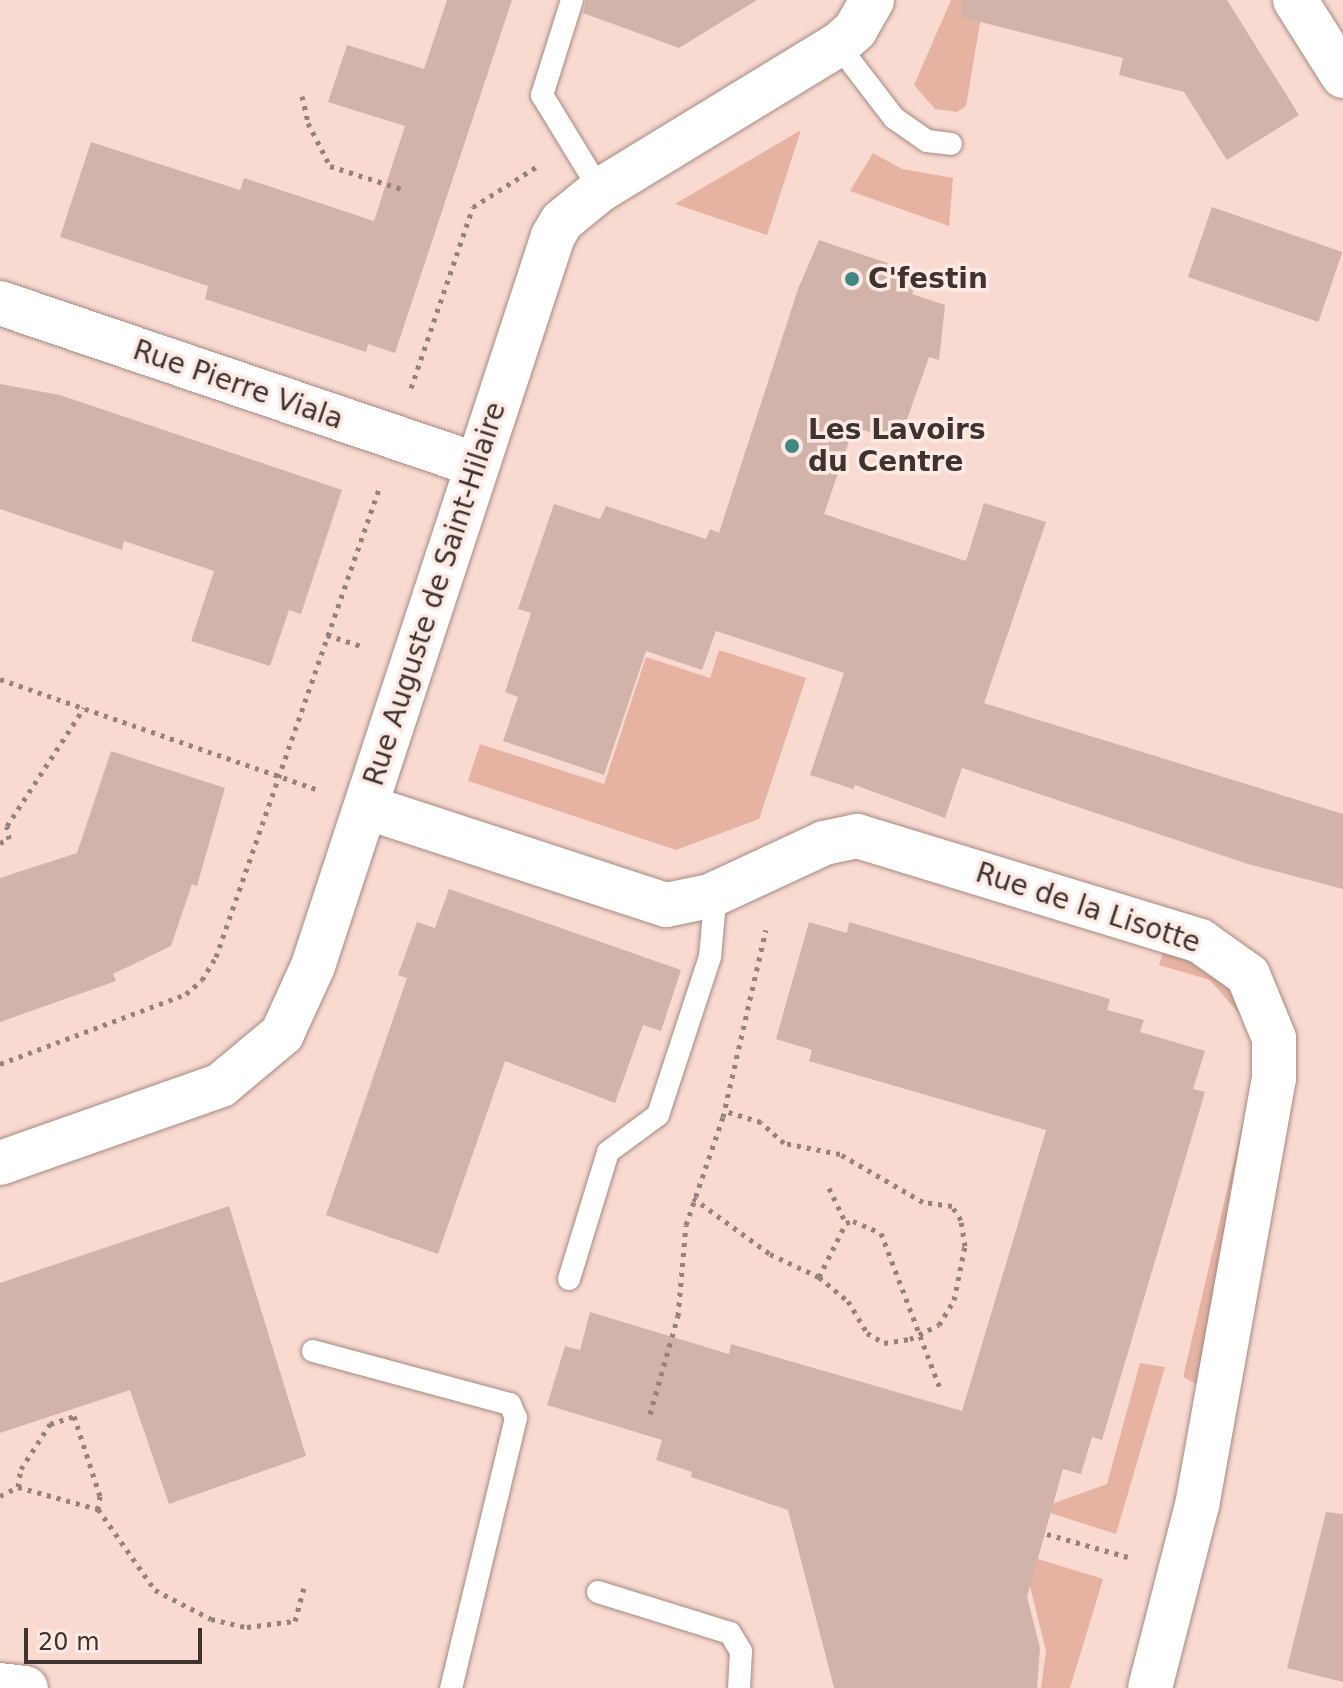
<!DOCTYPE html>
<html>
<head>
<meta charset="utf-8">
<style>
	body { margin:0 }
	#map { position:relative; width:1343px; height:1688px; overflow:hidden; background:#f8dad0; font-family:"DejaVu Sans",sans-serif }
	div>[style] { position:absolute }
	.green>* { inset:0; background:#e6b3a3 }
	.building>* { inset:0; background:#d1b3aa; transform-origin:0 0 }
	.path>* { height:5px; margin-top:-2.5px; transform-origin:0; background:repeating-linear-gradient(90deg,#97827b 0 4px,transparent 0 10px) }
	.roads { filter:drop-shadow(0 0 2px #a68a81) drop-shadow(0 0 2px #a68a81) }
	.service>* { height:22px; margin:-11px; padding:0 11px; transform-origin:11px; border-radius:11px; background:#fff }
	.minor>* { height:44px; margin:-22px; padding:0 22px; transform-origin:22px; border-radius:22px; background:#fff }
	.secondary>* { height:44px; margin:-22px; padding:0 22px; transform-origin:22px; border-radius:22px; background:#fff }
	.dots>* { width:22px; height:22px; translate:-50% -50%; box-sizing:border-box; border:4px solid #fdeae4; border-radius:50% }
	span { translate:-50% -50%; white-space:nowrap; text-align:center; line-height:1.15; -webkit-text-stroke:7px #fdeae4; paint-order:stroke }
	.poi-label { font-size:28px; color:#3f332f; font-weight:700 }
	.left { translate:0 -50%; text-align:left }
	.street-label { font-size:28px; color:#3f332f }
	.scale { position:absolute; left:24px; top:1628px; width:178px; height:36px; box-sizing:border-box; border:4px solid #3f332f; border-top:0; padding-left:10px; font-size:24px; line-height:28px; white-space:nowrap; color:#3f332f; -webkit-text-stroke:6px #fdeae4; paint-order:stroke }
</style>
</head>
<body>
<div id="map">
	<div class="green">
		<i style="clip-path:polygon(951px 0,984px 0,966px 106px,957px 112px,935px 109px,914px 85px)"></i>
		<i style="clip-path:polygon(801px 130px,767px 235px,675px 204px)"></i>
		<i style="clip-path:polygon(873px 153px,902px 169px,953px 178px,949px 226px,850px 191px)"></i>
		<i style="clip-path:polygon(719px 650px,806px 678px,759px 819px,676px 850px,468px 781px,480px 744px,604px 784px,646px 657px,710px 678px)"></i>
		<i style="clip-path:polygon(1166px 943px,1214px 969px,1237px 988px,1259px 1036px,1258px 1080px,1206px 1380px,1198px 1385px,1183px 1377px,1253px 1080px,1253px 1050px,1247px 1023px,1210px 980px,1159px 965px)"></i>
		<i style="clip-path:polygon(1140px 1363px,1165px 1367px,1116px 1534px,1038px 1509px,1107px 1484px)"></i>
		<i style="clip-path:polygon(1022px 1554px,1103px 1579px,1070px 1688px,1041px 1688px,1046px 1651px)"></i>
	</div>
	<div class="building">
		<i style="clip-path:polygon(447px 0,512px 0,395px 353px,368px 344px,366px 352px,205px 299px,208px 286px,60px 237px,91px 142px,240px 190px,244px 178px,374px 221px,405px 126px,328px 102px,347px 45px,424px 69px)"></i>
		<i style="clip-path:polygon(586px 0,757px 0,679px 48px,583px 13px)"></i>
		<i style="clip-path:polygon(963px 0,1227px 0,1299px 115px,1227px 160px,1184px 92px,1119px 75px,1123px 58px,961px 17px)"></i>
		<i style="left:1212px;top:207px;width:138px;height:74px;rotate:19deg"></i>
		<i style="clip-path:polygon(819px 240px,920px 274px,912px 294px,945px 305px,939px 360px,929px 357px,899px 442px,854px 427px,824px 514px,966px 561px,984px 503px,1046px 522px,984px 703px,1343px 814px,1343px 889px,1248px 864px,962px 768px,945px 818px,855px 785px,853px 789px,810px 775px,844px 673px,716px 631px,702px 670px,646px 651px,604px 775px,503px 741px,518px 697px,505px 692px,531px 613px,518px 609px,554px 504px,600px 519px,606px 506px,706px 539px,710px 529px,719px 533px,798px 289px)"></i>
		<i style="clip-path:polygon(0 384px,60px 395px,342px 490px,301px 614px,289px 610px,270px 666px,191px 641px,214px 571px,124px 541px,122px 550px,0 509px)"></i>
		<i style="clip-path:polygon(111px 751px,225px 788px,197px 886px,192px 884px,171px 946px,113px 974px,116px 981px,0 1022px,0 878px,77px 853px)"></i>
		<i style="clip-path:polygon(449px 889px,681px 970px,661px 1031px,643px 1025px,615px 1103px,505px 1061px,438px 1254px,326px 1215px,407px 978px,398px 975px,417px 922px,435px 928px)"></i>
		<i style="clip-path:polygon(809px 922px,847px 933px,849px 922px,1110px 999px,1107px 1010px,1144px 1020px,1140px 1032px,1205px 1051px,1193px 1089px,1205px 1092px,1102px 1440px,1092px 1437px,1081px 1474px,1063px 1469px,1027px 1597px,1040px 1648px,1037px 1688px,834px 1688px,788px 1510px,691px 1477px,692px 1472px,656px 1460px,662px 1440px,547px 1405px,565px 1346px,580px 1350px,590px 1312px,729px 1354px,731px 1344px,962px 1411px,1046px 1130px,809px 1061px,812px 1050px,776px 1039px)"></i>
		<i style="clip-path:polygon(229px 1206px,306px 1456px,169px 1504px,130px 1390px,0 1433px,0 1283px)"></i>
		<i style="clip-path:polygon(1326px 1512px,1343px 1514px,1343px 1682px,1287px 1668px)"></i>
	</div>
	<div class="path">
		<i style="left:302px;top:96px;width:28px;rotate:77deg"></i>
		<i style="left:308px;top:123px;width:48px;rotate:62.9deg"></i>
		<i style="left:330px;top:166px;width:79px;rotate:17.7deg"></i>
		<i style="left:411px;top:388px;width:191px;rotate:-71.1deg"></i>
		<i style="left:473px;top:207px;width:75px;rotate:-32.4deg"></i>
		<i style="left:327px;top:635px;width:38px;rotate:18deg"></i>
		<i style="left:0;top:679px;width:334px;rotate:19.2deg"></i>
		<i style="left:0;top:843px;width:10px;rotate:-24deg"></i>
		<i style="left:9px;top:839px;width:13px;rotate:-99deg"></i>
		<i style="left:7px;top:826px;width:141px;rotate:-56.9deg"></i>
		<i style="left:0;top:1064px;width:199px;rotate:-20.6deg"></i>
		<i style="left:186px;top:994px;width:21px;rotate:-41deg"></i>
		<i style="left:202px;top:980px;width:27px;rotate:-59deg"></i>
		<i style="left:216px;top:957px;width:499px;rotate:-70.8deg"></i>
		<i style="left:829px;top:1188px;width:39px;rotate:64deg"></i>
		<i style="left:693px;top:1198px;width:95px;rotate:36deg"></i>
		<i style="left:770px;top:1254px;width:54px;rotate:25.1deg"></i>
		<i style="left:819px;top:1277px;width:38px;rotate:40deg"></i>
		<i style="left:848px;top:1301px;width:37px;rotate:59deg"></i>
		<i style="left:867px;top:1333px;width:20px;rotate:30deg"></i>
		<i style="left:884px;top:1343px;width:26px;rotate:-9deg"></i>
		<i style="left:910px;top:1339px;width:32px;rotate:-26deg"></i>
		<i style="left:939px;top:1325px;width:29px;rotate:-59deg"></i>
		<i style="left:954px;top:1300px;width:55px;rotate:-78.5deg"></i>
		<i style="left:965px;top:1246px;width:26px;rotate:-99deg"></i>
		<i style="left:961px;top:1220px;width:17px;rotate:-123deg"></i>
		<i style="left:952px;top:1206px;width:29px;rotate:-172deg"></i>
		<i style="left:923px;top:1202px;width:96px;rotate:-150deg"></i>
		<i style="left:840px;top:1154px;width:57px;rotate:-168.9deg"></i>
		<i style="left:784px;top:1143px;width:31px;rotate:-138deg"></i>
		<i style="left:761px;top:1122px;width:39px;rotate:-163deg"></i>
		<i style="left:819px;top:1277px;width:60px;rotate:-63.4deg"></i>
		<i style="left:846px;top:1223px;width:7px;rotate:-16deg"></i>
		<i style="left:853px;top:1221px;width:30px;rotate:23deg"></i>
		<i style="left:881px;top:1233px;width:166px;rotate:69.2deg"></i>
		<i style="left:650px;top:1414px;width:102px;rotate:-74.1deg"></i>
		<i style="left:678px;top:1316px;width:91px;rotate:-85deg"></i>
		<i style="left:686px;top:1225px;width:114px;rotate:-71.1deg"></i>
		<i style="left:723px;top:1117px;width:192px;rotate:-77.1deg"></i>
		<i style="left:18px;top:1487px;width:18px;rotate:-81deg"></i>
		<i style="left:21px;top:1469px;width:54px;rotate:-57.2deg"></i>
		<i style="left:50px;top:1424px;width:25px;rotate:-18deg"></i>
		<i style="left:74px;top:1416px;width:84px;rotate:72deg"></i>
		<i style="left:100px;top:1496px;width:13px;rotate:99deg"></i>
		<i style="left:0;top:1496px;width:20px;rotate:-27deg"></i>
		<i style="left:18px;top:1487px;width:83px;rotate:15.4deg"></i>
		<i style="left:98px;top:1509px;width:99px;rotate:54.9deg"></i>
		<i style="left:155px;top:1590px;width:63px;rotate:27.4deg"></i>
		<i style="left:211px;top:1619px;width:37px;rotate:13deg"></i>
		<i style="left:247px;top:1627px;width:48px;rotate:-7.1deg"></i>
		<i style="left:295px;top:1621px;width:35px;rotate:-75deg"></i>
		<i style="left:1047px;top:1534px;width:84px;rotate:15.9deg"></i>
	</div>
	<div class="roads">
		<div class="service">
			<i style="left:572px;top:0;width:100px;rotate:107.5deg"></i>
			<i style="left:542px;top:95px;width:111px;rotate:58.6deg"></i>
			<i style="left:838px;top:45px;width:92px;rotate:52.5deg"></i>
			<i style="left:894px;top:118px;width:40px;rotate:34.9deg"></i>
			<i style="left:927px;top:141px;width:24px;rotate:7deg"></i>
			<i style="left:569px;top:1279px;width:133px;rotate:-72.9deg"></i>
			<i style="left:608px;top:1152px;width:62px;rotate:-36.5deg"></i>
			<i style="left:658px;top:1115px;width:166px;rotate:-71.8deg"></i>
			<i style="left:710px;top:957px;width:45px;rotate:-84.9deg"></i>
			<i style="left:714px;top:912px;width:16px;rotate:-104deg"></i>
			<i style="left:313px;top:1351px;width:204px;rotate:15.1deg"></i>
			<i style="left:510px;top:1404px;width:15px;rotate:67deg"></i>
			<i style="left:516px;top:1418px;width:278px;rotate:103.5deg"></i>
			<i style="left:598px;top:1592px;width:138px;rotate:17.3deg"></i>
			<i style="left:730px;top:1633px;width:21px;rotate:59deg"></i>
			<i style="left:741px;top:1651px;width:37px;rotate:93deg"></i>
		</div>
		<div class="minor">
			<i style="left:0;top:303px;width:504px;rotate:18.76deg"></i>
			<i style="left:366px;top:807px;width:316px;rotate:18.1deg"></i>
			<i style="left:666px;top:905px;width:45px;rotate:-11.6deg"></i>
			<i style="left:710px;top:896px;width:126px;rotate:-24.9deg"></i>
			<i style="left:824px;top:843px;width:34px;rotate:-12deg"></i>
			<i style="left:857px;top:836px;width:359px;rotate:17deg"></i>
			<i style="left:1200px;top:941px;width:59px;rotate:35.3deg"></i>
			<i style="left:1248px;top:975px;width:68px;rotate:67.6deg"></i>
			<i style="left:1274px;top:1038px;width:40px;rotate:90deg"></i>
			<i style="left:1274px;top:1078px;width:434px;rotate:100.2deg"></i>
			<i style="left:1197px;top:1505px;width:189px;rotate:104.4deg"></i>
			<i style="left:0;top:1163px;width:234px;rotate:-19.4deg"></i>
			<i style="left:221px;top:1085px;width:80px;rotate:-39.9deg"></i>
			<i style="left:282px;top:1034px;width:75px;rotate:-65.5deg"></i>
			<i style="left:313px;top:966px;width:768px;rotate:-71.8deg"></i>
			<i style="left:553px;top:236px;width:17px;rotate:-59deg"></i>
			<i style="left:562px;top:221px;width:49px;rotate:-39.2deg"></i>
			<i style="left:600px;top:190px;width:279px;rotate:-31.4deg"></i>
			<i style="left:838px;top:45px;width:23px;rotate:-41deg"></i>
			<i style="left:855px;top:30px;width:34px;rotate:-60deg"></i>
			<i style="left:0;top:1685px;width:26px;rotate:7deg"></i>
		</div>
		<div class="secondary">
			<i style="left:1295px;top:0;width:90px;rotate:57.7deg"></i>
		</div>
	</div>
	<div class="dots">
		<i style="left:852px;top:279px;background:#418882"></i>
		<i style="left:792px;top:446px;background:#418882"></i>
	</div>
	<div class="poi-label">
		<span class="left" style="left:868px;top:279px">C'festin</span>
		<span class="left" style="left:808px;top:446px">Les Lavoirs<br>du Centre</span>
	</div>
	<div class="street-label">
		<span style="left:238px;top:385px;rotate:19deg">Rue Pierre Viala</span>
		<span style="left:435px;top:594px;rotate:-72deg">Rue Auguste de Saint-Hilaire</span>
		<span style="left:1088px;top:908px;rotate:18deg">Rue de la Lisotte</span>
	</div>
	<div class="scale">20 m</div>
</div>
</body>
</html>
